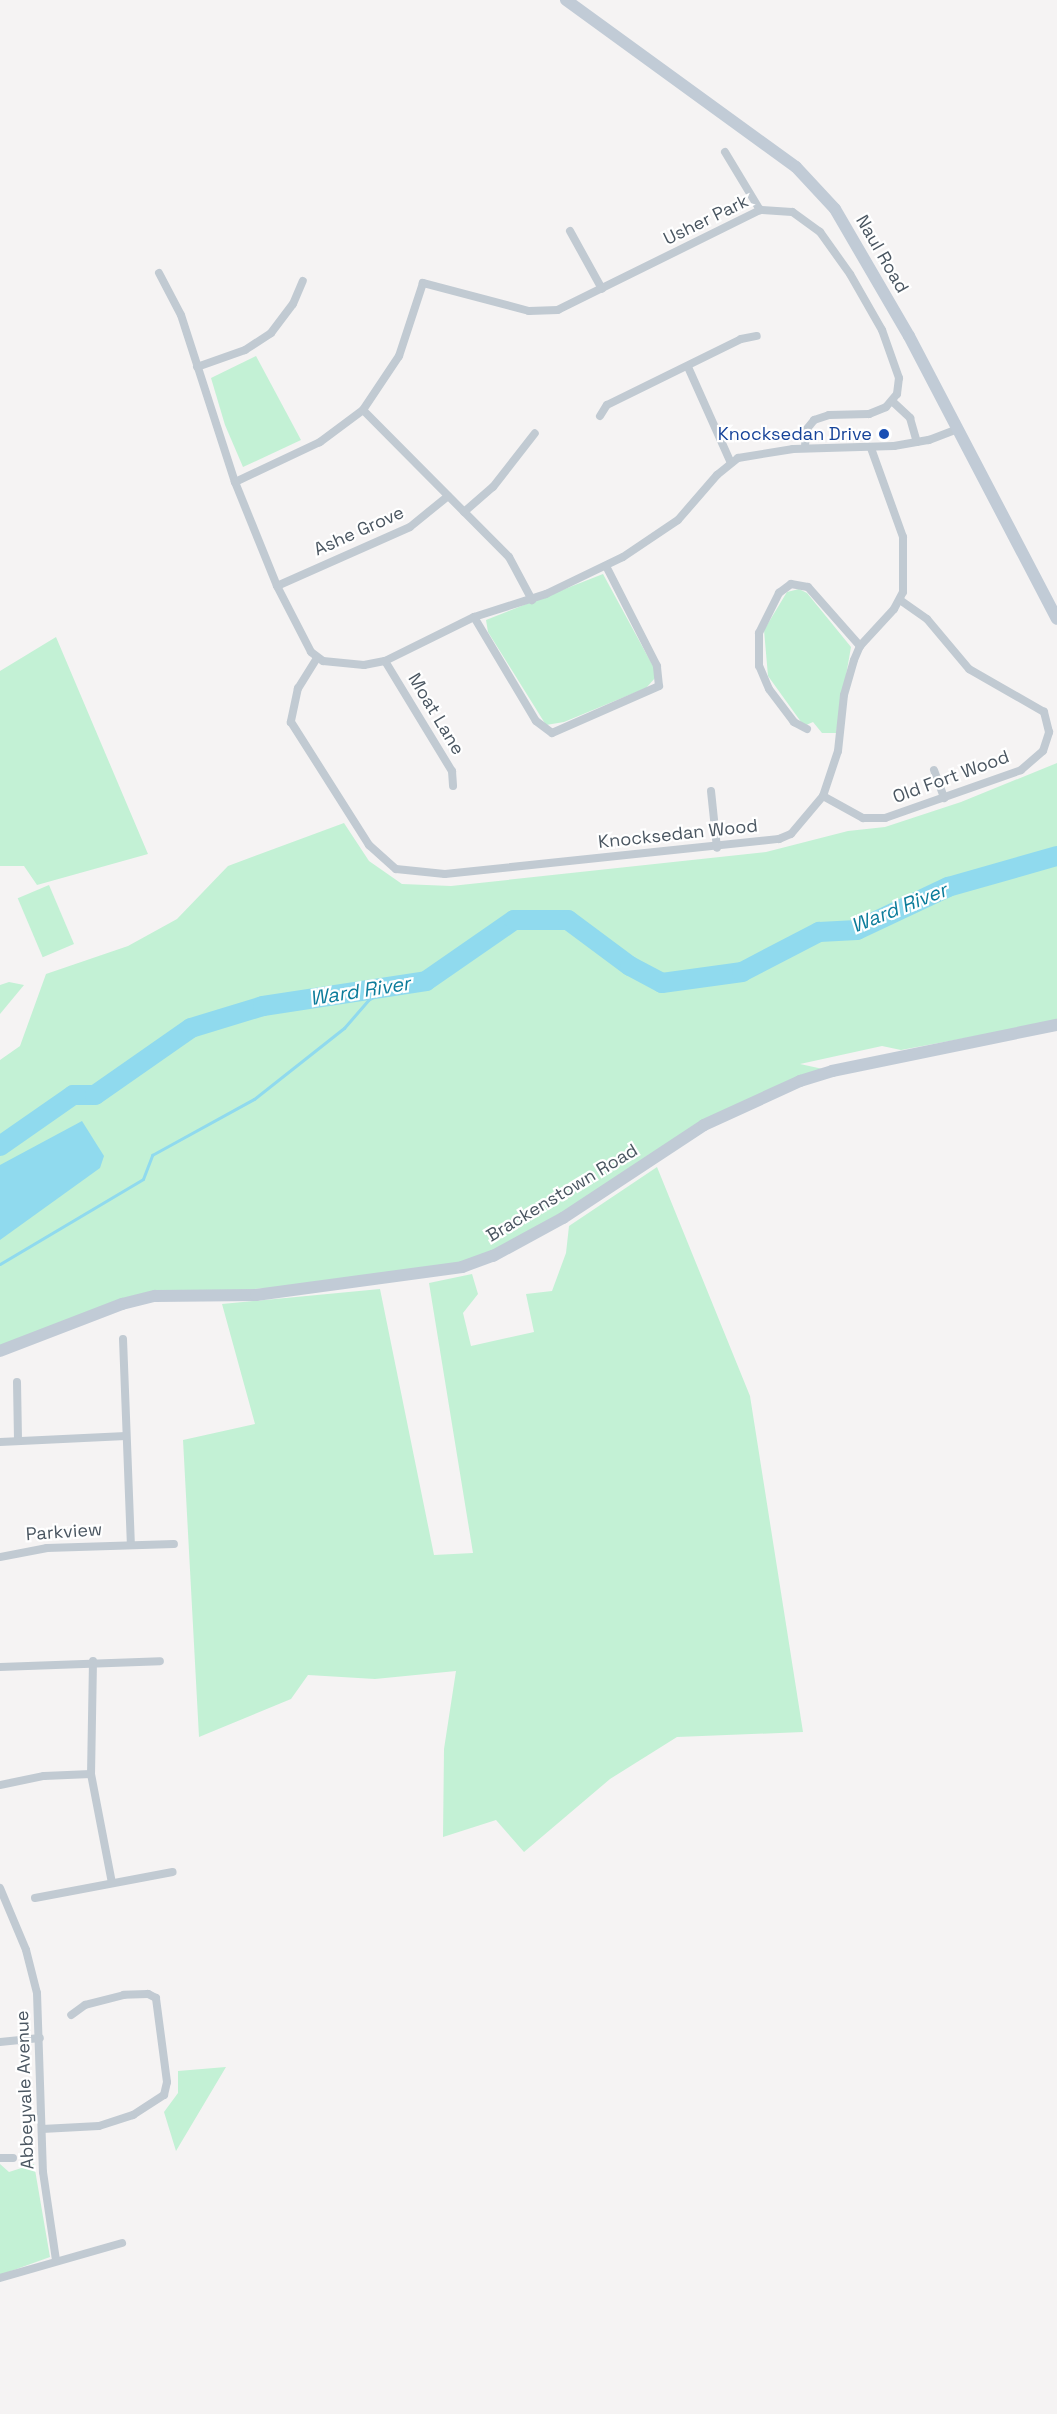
<!DOCTYPE html>
<html>
<head>
<meta charset="utf-8">
<style>
	body { margin:0 }
	#map { position:relative; width:1057px; height:2414px; overflow:hidden; background:#f5f3f3; font-family:"Space Grotesk",sans-serif }
	div>[style] { position:absolute }
	.green>* { inset:0; background:#c3f1d5; transform-origin:0 0 }
	.water>* { inset:0; background:#90daee }
	.stream>* { height:3px; margin:-1.5px; padding:0 1.5px; transform-origin:1.5px; border-radius:1.5px; background:#90daee }
	.river>* { height:20px; margin:-10px; padding:0 10px; transform-origin:10px; border-radius:10px; background:#90daee }
	.street>* { height:8px; margin:-4px; padding:0 4px; transform-origin:4px; border-radius:4px; background:#c1cad2 }
	.secondary>* { height:12px; margin:-6px; padding:0 6px; transform-origin:6px; border-radius:6px; background:#c1cbd6 }
	.dots>* { width:16px; height:16px; translate:-50% -50%; box-sizing:border-box; border:3px solid #fff; border-radius:50% }
	span { translate:-50% -50%; white-space:nowrap; text-align:center; line-height:1.15; -webkit-text-stroke:4.5px #fff; paint-order:stroke }
	.street-label { font-size:18px; color:#4a5661 }
	.transit-label { font-size:18px; color:#164399 }
	.right { translate:-100% -50%; text-align:right }
	.water-label { font-size:20px; color:#0c7c9b; font-style:italic }
</style>
</head>
<body>
<div id="map">
	<div class="green">
		<i style="clip-path:polygon(256px 356px,301px 440px,243px 467px,225px 425px,211px 378px)"></i>
		<i style="clip-path:polygon(603px 574px,654px 668px,656px 677px,646px 688px,564px 722px,546px 725px,488px 632px,486px 620px)"></i>
		<i style="clip-path:polygon(799px 589px,807px 593px,851px 647px,836px 733px,822px 733px,813px 722px,804px 726px,768px 676px,764px 630px,787px 592px)"></i>
		<i style="clip-path:polygon(56px 637px,148px 854px,37px 885px,24px 866px,0 866px,0 671px)"></i>
		<i style="clip-path:polygon(1057px 763px,1057px 1021px,901px 1050px,882px 1046px,800px 1064px,832px 1071px,711px 1122px,493px 1256px,370px 1281px,155px 1296px,0 1351px,0 1060px,20px 1046px,46px 974px,128px 946px,177px 919px,228px 866px,344px 823px,369px 861px,402px 884px,451px 886px,766px 852px,848px 831px,885px 827px,961px 802px)"></i>
		<i style="left:49px;top:885px;width:64px;height:34px;rotate:67deg"></i>
		<i style="clip-path:polygon(9px 982px,24px 985px,0 1014px,0 985px)"></i>
		<i style="clip-path:polygon(657px 1167px,750px 1396px,803px 1732px,677px 1737px,610px 1779px,524px 1852px,496px 1820px,443px 1837px,444px 1749px,456px 1671px,375px 1679px,308px 1675px,291px 1699px,199px 1737px,183px 1440px,255px 1424px,222px 1304px,380px 1289px,434px 1555px,473px 1553px,429px 1283px,472px 1274px,478px 1294px,463px 1313px,471px 1346px,534px 1332px,526px 1294px,552px 1291px,566px 1253px,569px 1226px)"></i>
		<i style="clip-path:polygon(226px 2067px,176px 2151px,164px 2112px,178px 2093px,178px 2071px)"></i>
		<i style="clip-path:polygon(0 2164px,9px 2172px,34px 2164px,50px 2257px,0 2275px)"></i>
	</div>
	<div class="water">
		<i style="clip-path:polygon(82px 1121px,104px 1156px,100px 1168px,0 1240px,0 1165px)"></i>
	</div>
	<div class="stream">
		<i style="left:0;top:1264px;width:166px;rotate:-30.7deg"></i>
		<i style="left:143px;top:1179px;width:26px;rotate:-69deg"></i>
		<i style="left:152px;top:1155px;width:116px;rotate:-28.8deg"></i>
		<i style="left:254px;top:1099px;width:115px;rotate:-38.3deg"></i>
		<i style="left:344px;top:1028px;width:37px;rotate:-49deg"></i>
		<i style="left:368px;top:1000px;width:30px;rotate:-30deg"></i>
	</div>
	<div class="river">
		<i style="left:0;top:1146px;width:89px;rotate:-34.9deg"></i>
		<i style="left:73px;top:1095px;width:22px"></i>
		<i style="left:95px;top:1095px;width:117px;rotate:-34.9deg"></i>
		<i style="left:191px;top:1028px;width:75px;rotate:-17deg"></i>
		<i style="left:263px;top:1006px;width:165px;rotate:-8.7deg"></i>
		<i style="left:426px;top:981px;width:107px;rotate:-34.7deg"></i>
		<i style="left:514px;top:920px;width:54px"></i>
		<i style="left:568px;top:920px;width:77px;rotate:36.6deg"></i>
		<i style="left:630px;top:966px;width:36px;rotate:28deg"></i>
		<i style="left:662px;top:983px;width:81px;rotate:-7.8deg"></i>
		<i style="left:742px;top:972px;width:87px;rotate:-27.5deg"></i>
		<i style="left:819px;top:932px;width:38px;rotate:-3deg"></i>
		<i style="left:857px;top:930px;width:101px;rotate:-25.3deg"></i>
		<i style="left:948px;top:887px;width:113px;rotate:-15.9deg"></i>
	</div>
	<div class="street">
		<i style="left:725px;top:152px;width:68px;rotate:58.9deg"></i>
		<i style="left:570px;top:231px;width:66px;rotate:61.1deg"></i>
		<i style="left:159px;top:273px;width:47px;rotate:62.4deg"></i>
		<i style="left:181px;top:315px;width:176px;rotate:72.1deg"></i>
		<i style="left:197px;top:367px;width:51px;rotate:-19.5deg"></i>
		<i style="left:245px;top:350px;width:31px;rotate:-33deg"></i>
		<i style="left:271px;top:333px;width:36px;rotate:-53deg"></i>
		<i style="left:293px;top:304px;width:25px;rotate:-67deg"></i>
		<i style="left:688px;top:367px;width:105px;rotate:65.9deg"></i>
		<i style="left:892px;top:401px;width:25px;rotate:43deg"></i>
		<i style="left:910px;top:418px;width:25px;rotate:74deg"></i>
		<i style="left:363px;top:410px;width:207px;rotate:45.2deg"></i>
		<i style="left:509px;top:557px;width:49px;rotate:61.9deg"></i>
		<i style="left:600px;top:416px;width:13px;rotate:-58deg"></i>
		<i style="left:607px;top:405px;width:149px;rotate:-26.2deg"></i>
		<i style="left:741px;top:339px;width:16px;rotate:-11deg"></i>
		<i style="left:805px;top:448px;width:18px;rotate:-87deg"></i>
		<i style="left:806px;top:430px;width:13px;rotate:-51deg"></i>
		<i style="left:814px;top:420px;width:16px;rotate:-18deg"></i>
		<i style="left:829px;top:415px;width:40px;rotate:-1.4deg"></i>
		<i style="left:869px;top:414px;width:18px;rotate:-22deg"></i>
		<i style="left:886px;top:407px;width:17px;rotate:-50deg"></i>
		<i style="left:897px;top:394px;width:16px;rotate:-83deg"></i>
		<i style="left:899px;top:378px;width:51px;rotate:-109.5deg"></i>
		<i style="left:882px;top:330px;width:64px;rotate:-119.7deg"></i>
		<i style="left:850px;top:274px;width:52px;rotate:-125.5deg"></i>
		<i style="left:820px;top:232px;width:34px;rotate:-144deg"></i>
		<i style="left:792px;top:212px;width:32px;rotate:-176deg"></i>
		<i style="left:760px;top:210px;width:225px;rotate:153.7deg"></i>
		<i style="left:558px;top:310px;width:29px;rotate:178deg"></i>
		<i style="left:529px;top:311px;width:110px;rotate:-165.2deg"></i>
		<i style="left:423px;top:283px;width:77px;rotate:108.2deg"></i>
		<i style="left:399px;top:356px;width:65px;rotate:123.7deg"></i>
		<i style="left:363px;top:410px;width:54px;rotate:143.3deg"></i>
		<i style="left:320px;top:442px;width:94px;rotate:154.8deg"></i>
		<i style="left:235px;top:482px;width:112px;rotate:68deg"></i>
		<i style="left:277px;top:586px;width:74px;rotate:62.7deg"></i>
		<i style="left:311px;top:652px;width:15px;rotate:37deg"></i>
		<i style="left:323px;top:661px;width:41px;rotate:5.6deg"></i>
		<i style="left:364px;top:665px;width:21px;rotate:-11deg"></i>
		<i style="left:385px;top:661px;width:99px;rotate:-26.3deg"></i>
		<i style="left:474px;top:617px;width:76px;rotate:-17.7deg"></i>
		<i style="left:546px;top:594px;width:85px;rotate:-25.7deg"></i>
		<i style="left:623px;top:557px;width:66px;rotate:-33.9deg"></i>
		<i style="left:678px;top:520px;width:60px;rotate:-49.1deg"></i>
		<i style="left:717px;top:475px;width:27px;rotate:-39deg"></i>
		<i style="left:738px;top:458px;width:56px;rotate:-9.3deg"></i>
		<i style="left:793px;top:449px;width:101px;rotate:-1.7deg"></i>
		<i style="left:894px;top:446px;width:36px;rotate:-10deg"></i>
		<i style="left:929px;top:440px;width:30px;rotate:-21deg"></i>
		<i style="left:464px;top:512px;width:38px;rotate:-41deg"></i>
		<i style="left:493px;top:487px;width:68px;rotate:-52.1deg"></i>
		<i style="left:277px;top:586px;width:145px;rotate:-23.9deg"></i>
		<i style="left:410px;top:527px;width:49px;rotate:-39.2deg"></i>
		<i style="left:474px;top:617px;width:121px;rotate:59.2deg"></i>
		<i style="left:536px;top:721px;width:20px;rotate:37deg"></i>
		<i style="left:552px;top:733px;width:117px;rotate:-23.7deg"></i>
		<i style="left:659px;top:686px;width:20px;rotate:-96deg"></i>
		<i style="left:657px;top:666px;width:112px;rotate:-117deg"></i>
		<i style="left:317px;top:658px;width:36px;rotate:122deg"></i>
		<i style="left:298px;top:688px;width:35px;rotate:102deg"></i>
		<i style="left:291px;top:722px;width:146px;rotate:57.6deg"></i>
		<i style="left:369px;top:845px;width:36px;rotate:42deg"></i>
		<i style="left:396px;top:869px;width:49px;rotate:5.8deg"></i>
		<i style="left:445px;top:874px;width:336px;rotate:-6deg"></i>
		<i style="left:779px;top:839px;width:13px;rotate:-23deg"></i>
		<i style="left:791px;top:834px;width:50px;rotate:-49.9deg"></i>
		<i style="left:823px;top:796px;width:47px;rotate:-71.6deg"></i>
		<i style="left:838px;top:751px;width:56px;rotate:-83.9deg"></i>
		<i style="left:844px;top:695px;width:36px;rotate:-74deg"></i>
		<i style="left:854px;top:660px;width:15px;rotate:-67deg"></i>
		<i style="left:860px;top:646px;width:50px;rotate:-47.4deg"></i>
		<i style="left:894px;top:609px;width:19px;rotate:-62deg"></i>
		<i style="left:903px;top:592px;width:55px;rotate:-90deg"></i>
		<i style="left:903px;top:537px;width:95px;rotate:-109.8deg"></i>
		<i style="left:385px;top:661px;width:129px;rotate:58.7deg"></i>
		<i style="left:452px;top:771px;width:15px;rotate:86deg"></i>
		<i style="left:807px;top:729px;width:15px;rotate:-152deg"></i>
		<i style="left:794px;top:722px;width:41px;rotate:-127.1deg"></i>
		<i style="left:769px;top:689px;width:25px;rotate:-113deg"></i>
		<i style="left:759px;top:666px;width:33px;rotate:-90deg"></i>
		<i style="left:759px;top:633px;width:45px;rotate:-63.4deg"></i>
		<i style="left:779px;top:593px;width:15px;rotate:-37deg"></i>
		<i style="left:791px;top:584px;width:17px;rotate:10deg"></i>
		<i style="left:808px;top:587px;width:79px;rotate:48.6deg"></i>
		<i style="left:934px;top:770px;width:30px;rotate:70deg"></i>
		<i style="left:711px;top:791px;width:57px;rotate:84deg"></i>
		<i style="left:823px;top:796px;width:46px;rotate:28.8deg"></i>
		<i style="left:863px;top:818px;width:22px"></i>
		<i style="left:885px;top:818px;width:144px;rotate:-19.4deg"></i>
		<i style="left:1021px;top:770px;width:29px;rotate:-41deg"></i>
		<i style="left:1043px;top:751px;width:20px;rotate:-72deg"></i>
		<i style="left:1049px;top:732px;width:21px;rotate:-104deg"></i>
		<i style="left:1044px;top:712px;width:86px;rotate:-150.2deg"></i>
		<i style="left:969px;top:669px;width:65px;rotate:-130deg"></i>
		<i style="left:927px;top:619px;width:33px;rotate:-145deg"></i>
		<i style="left:123px;top:1339px;width:205px;rotate:87.8deg"></i>
		<i style="left:17px;top:1382px;width:59px;rotate:89deg"></i>
		<i style="left:0;top:1442px;width:126px;rotate:-2.7deg"></i>
		<i style="left:0;top:1557px;width:48px;rotate:-10.8deg"></i>
		<i style="left:47px;top:1548px;width:127px;rotate:-1.8deg"></i>
		<i style="left:93px;top:1661px;width:113px;rotate:91deg"></i>
		<i style="left:91px;top:1774px;width:111px;rotate:79.1deg"></i>
		<i style="left:0;top:1667px;width:160px;rotate:-2.1deg"></i>
		<i style="left:0;top:1785px;width:45px;rotate:-11.6deg"></i>
		<i style="left:44px;top:1776px;width:47px;rotate:-2.4deg"></i>
		<i style="left:0;top:1888px;width:67px;rotate:67.2deg"></i>
		<i style="left:26px;top:1950px;width:44px;rotate:75.7deg"></i>
		<i style="left:37px;top:1993px;width:179px;rotate:88.1deg"></i>
		<i style="left:43px;top:2172px;width:89px;rotate:81.6deg"></i>
		<i style="left:35px;top:1898px;width:140px;rotate:-10.7deg"></i>
		<i style="left:0;top:2042px;width:40px;rotate:-5.7deg"></i>
		<i style="left:42px;top:2129px;width:57px;rotate:-3deg"></i>
		<i style="left:99px;top:2126px;width:36px;rotate:-18deg"></i>
		<i style="left:133px;top:2115px;width:37px;rotate:-33deg"></i>
		<i style="left:164px;top:2095px;width:13px;rotate:-77deg"></i>
		<i style="left:167px;top:2082px;width:85px;rotate:-97.5deg"></i>
		<i style="left:156px;top:1998px;width:9px;rotate:-153deg"></i>
		<i style="left:148px;top:1994px;width:24px;rotate:178deg"></i>
		<i style="left:124px;top:1995px;width:40px;rotate:165.6deg"></i>
		<i style="left:85px;top:2005px;width:17px;rotate:144deg"></i>
		<i style="left:0;top:2158px;width:13px"></i>
		<i style="left:0;top:2278px;width:127px;rotate:-16deg"></i>
	</div>
	<div class="secondary">
		<i style="left:566px;top:0;width:284px;rotate:36deg"></i>
		<i style="left:796px;top:167px;width:57px;rotate:47.1deg"></i>
		<i style="left:835px;top:209px;width:147px;rotate:59.8deg"></i>
		<i style="left:909px;top:336px;width:319px;rotate:62.4deg"></i>
		<i style="left:0;top:1351px;width:131px;rotate:-21.1deg"></i>
		<i style="left:122px;top:1304px;width:34px;rotate:-14deg"></i>
		<i style="left:155px;top:1296px;width:101px;rotate:-0.6deg"></i>
		<i style="left:256px;top:1295px;width:208px;rotate:-7.7deg"></i>
		<i style="left:462px;top:1267px;width:33px;rotate:-20deg"></i>
		<i style="left:493px;top:1256px;width:80px;rotate:-28.5deg"></i>
		<i style="left:563px;top:1218px;width:169px;rotate:-33.4deg"></i>
		<i style="left:704px;top:1125px;width:106px;rotate:-24.6deg"></i>
		<i style="left:800px;top:1081px;width:34px;rotate:-17deg"></i>
		<i style="left:832px;top:1071px;width:230px;rotate:-11.6deg"></i>
	</div>
	<div class="dots">
		<i style="left:884px;top:434px;background:#1a4fb4"></i>
	</div>
	<div class="street-label">
		<span style="left:706px;top:220px;rotate:-26deg">Usher Park</span>
		<span style="left:882px;top:254px;rotate:60deg">Naul Road</span>
		<span style="left:359px;top:531px;rotate:-24deg">Ashe Grove</span>
		<span style="left:436px;top:714px;rotate:59deg">Moat Lane</span>
		<span style="left:951px;top:777px;rotate:-20deg">Old Fort Wood</span>
		<span style="left:678px;top:834px;rotate:-6deg">Knocksedan Wood</span>
		<span style="left:562px;top:1193px;rotate:-31deg">Brackenstown Road</span>
		<span style="left:64px;top:1532px;rotate:-4deg">Parkview</span>
		<span style="left:25px;top:2090px;rotate:-92deg">Abbeyvale Avenue</span>
	</div>
	<div class="transit-label">
		<span class="right" style="left:872px;top:434px">Knocksedan Drive</span>
	</div>
	<div class="water-label">
		<span style="left:899px;top:908px;rotate:-22deg">Ward River</span>
		<span style="left:360px;top:991px;rotate:-9deg">Ward River</span>
	</div>
</div>
</body>
</html>
